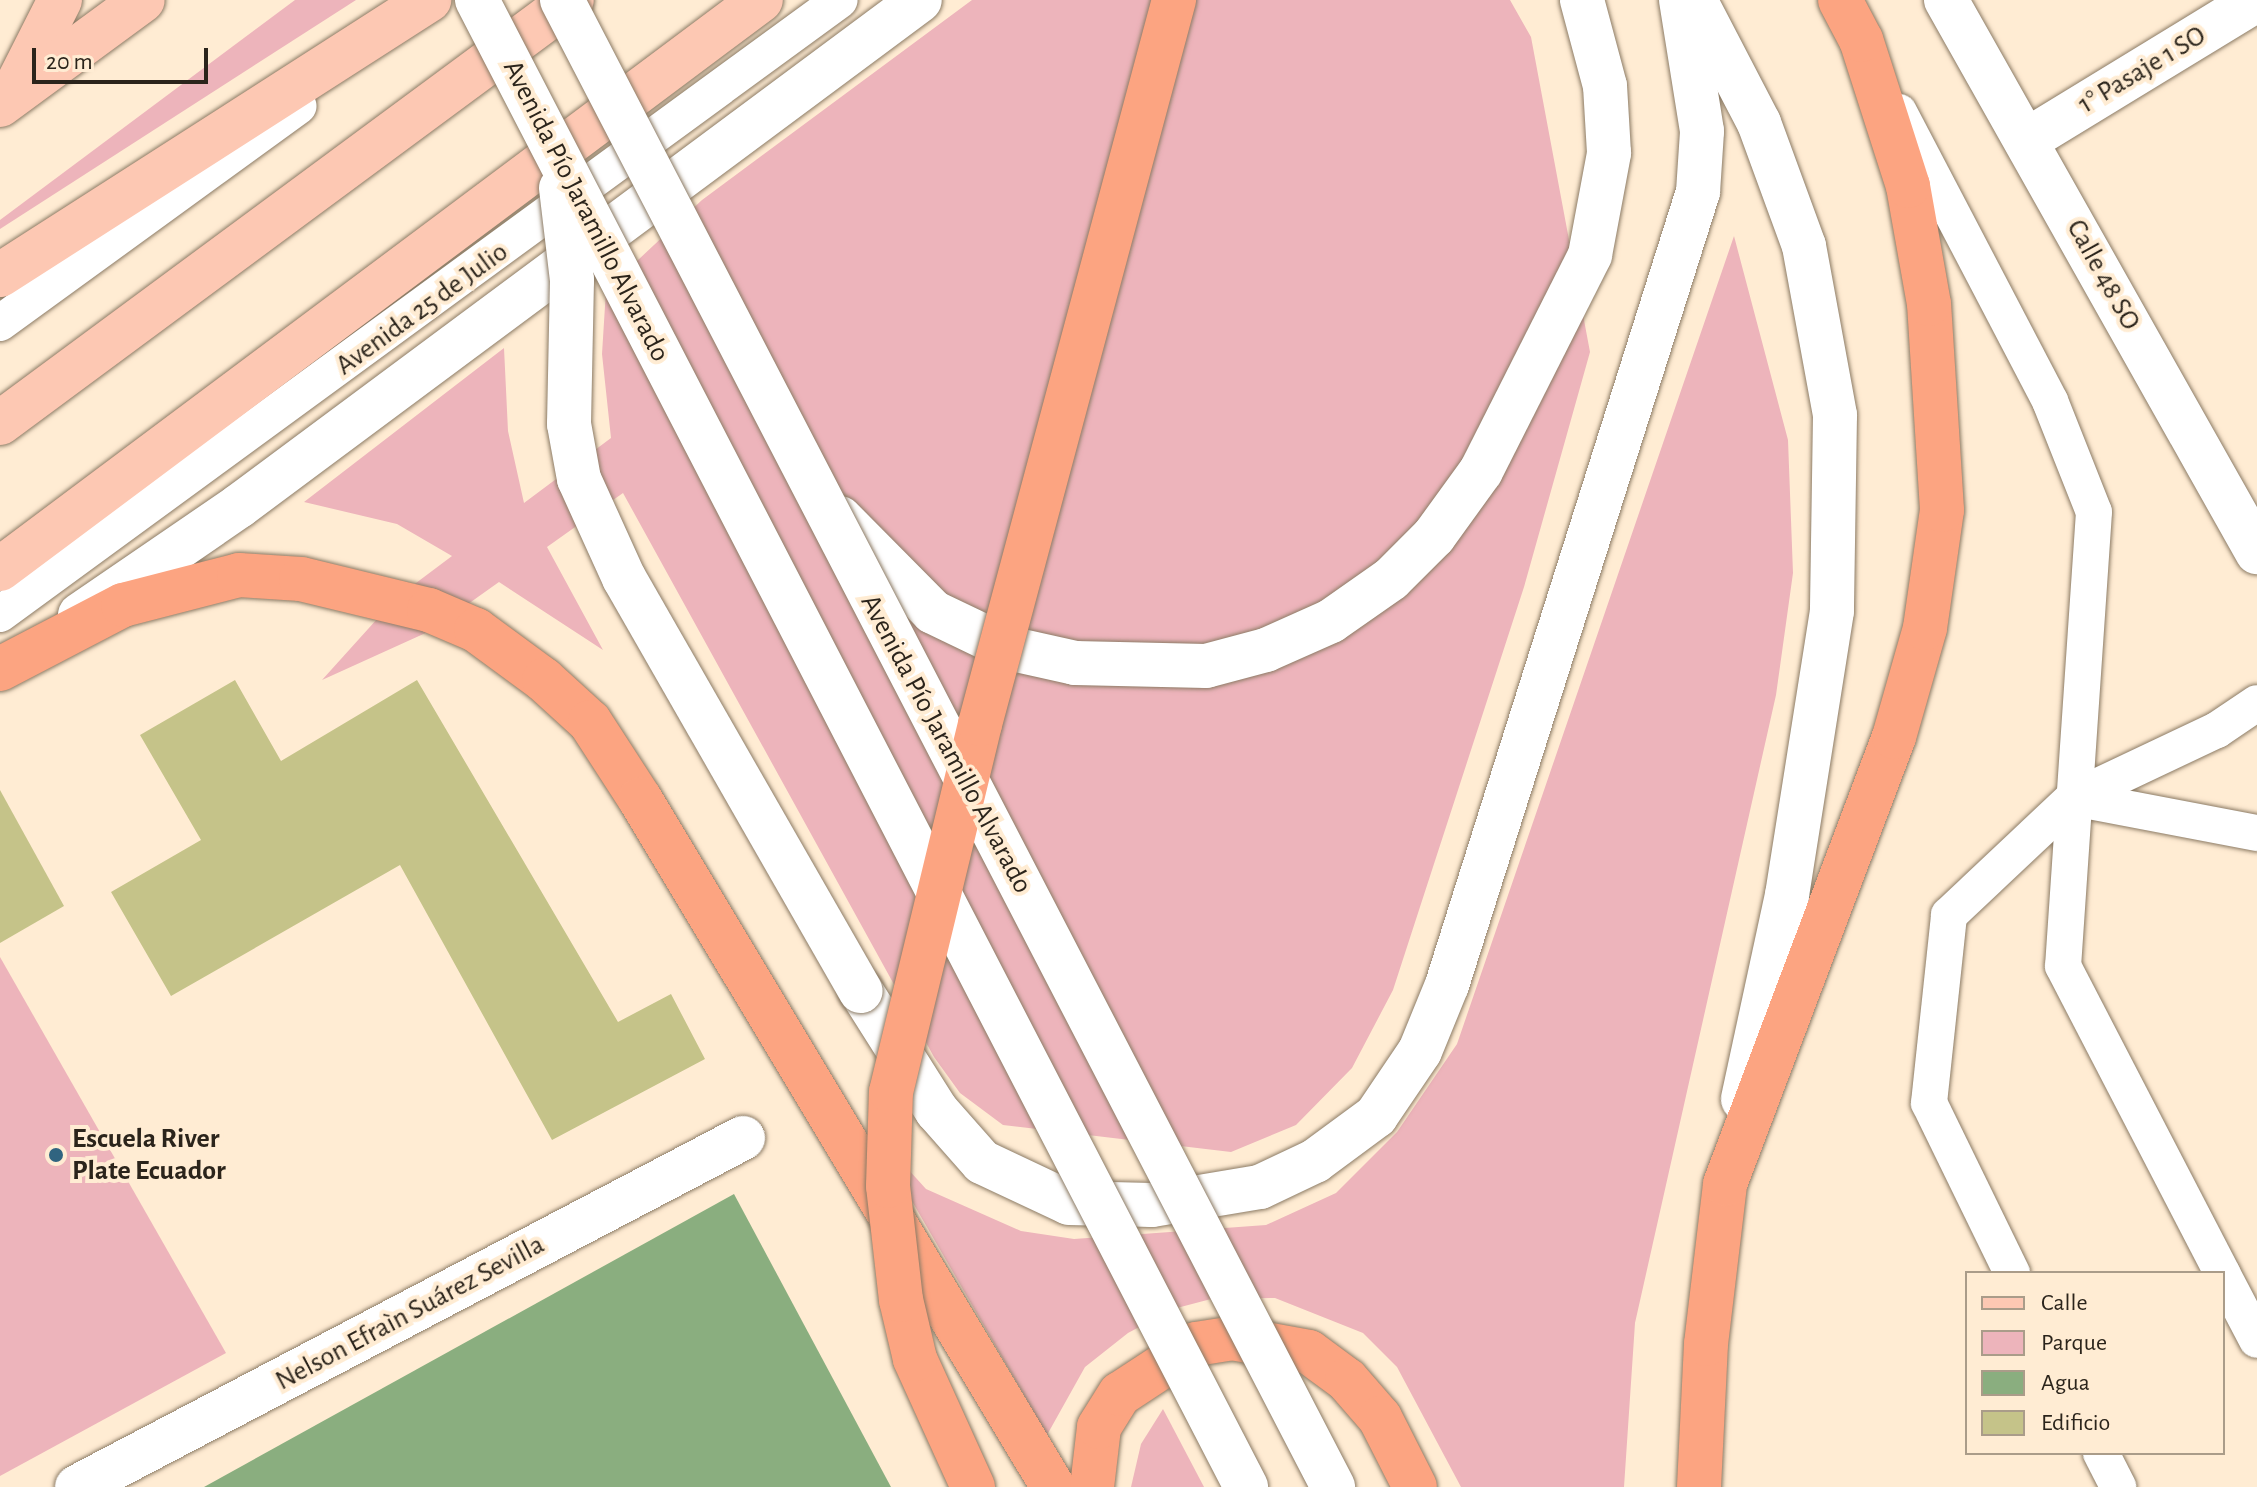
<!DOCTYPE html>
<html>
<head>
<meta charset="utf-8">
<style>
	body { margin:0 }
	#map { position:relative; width:2257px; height:1487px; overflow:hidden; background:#ffecd3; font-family:"Alegreya Sans",sans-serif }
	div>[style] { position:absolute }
	.green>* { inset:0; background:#edb4bb }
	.water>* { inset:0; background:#8aae7f }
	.building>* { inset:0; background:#c5c389 }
	.roads { filter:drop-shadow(0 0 2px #8c7b65) drop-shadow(0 0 2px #8c7b65) }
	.lane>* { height:36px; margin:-18px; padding:0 18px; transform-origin:18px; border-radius:18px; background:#fff }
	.street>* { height:44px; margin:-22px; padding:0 22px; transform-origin:22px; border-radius:22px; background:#fff }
	.secondary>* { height:44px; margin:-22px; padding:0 22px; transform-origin:22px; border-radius:22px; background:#fff }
	.primary>* { height:44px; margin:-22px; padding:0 22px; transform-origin:22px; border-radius:22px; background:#fdc8b3 }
	.highway>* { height:44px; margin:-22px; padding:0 22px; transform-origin:22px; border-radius:22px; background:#fca481 }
	.bridges { filter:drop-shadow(0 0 2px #8c7b65) drop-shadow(0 0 2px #8c7b65) }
	.secondary-bridge>* { height:44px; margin:-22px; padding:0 22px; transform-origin:22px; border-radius:22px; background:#fff }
	.highway-bridge>* { height:44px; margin:-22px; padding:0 22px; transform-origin:22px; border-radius:22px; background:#fca481 }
	.dots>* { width:22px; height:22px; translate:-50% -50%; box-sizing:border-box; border:4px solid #ffecd3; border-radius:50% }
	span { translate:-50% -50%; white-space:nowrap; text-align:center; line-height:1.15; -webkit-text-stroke:8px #ffecd3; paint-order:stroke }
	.street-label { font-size:28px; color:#2b241b }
	.poi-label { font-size:28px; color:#2b241b; font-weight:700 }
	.left { translate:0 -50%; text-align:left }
	.legend { position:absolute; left:1965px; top:1271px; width:260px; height:184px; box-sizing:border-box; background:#ffecd3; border:2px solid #aa9c89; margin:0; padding:10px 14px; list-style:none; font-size:24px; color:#2b241b }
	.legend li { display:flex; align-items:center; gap:16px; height:40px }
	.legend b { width:40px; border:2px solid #aa9c89 }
	.scale { position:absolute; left:32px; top:48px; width:176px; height:36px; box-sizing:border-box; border:4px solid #2b241b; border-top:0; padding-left:10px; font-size:24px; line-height:28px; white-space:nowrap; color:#2b241b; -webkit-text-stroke:6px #ffecd3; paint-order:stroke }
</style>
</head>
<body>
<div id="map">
	<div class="green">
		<i style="clip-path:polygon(295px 0,356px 0,0 229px,0 220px)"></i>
		<i style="clip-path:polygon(972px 0,1510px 0,1531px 37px,1590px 352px,1524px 587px,1393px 990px,1352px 1068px,1296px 1125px,1231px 1152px,1003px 1125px,960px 1093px,934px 1057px,623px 493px,547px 547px,603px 650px,499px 582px,430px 631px,322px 680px,396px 598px,452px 556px,397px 524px,304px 502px,504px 348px,508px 431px,524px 503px,611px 438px,602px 354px,606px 290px,702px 200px)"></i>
		<i style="clip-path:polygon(1734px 236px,1788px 440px,1793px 573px,1776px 695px,1635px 1323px,1624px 1487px,1461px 1487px,1397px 1367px,1363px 1333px,1275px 1298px,1211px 1299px,1173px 1309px,1128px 1333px,1085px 1367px,1047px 1435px,868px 1125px,926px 1189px,1021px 1231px,1074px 1239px,1266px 1225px,1336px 1193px,1397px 1132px,1457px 1044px)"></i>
		<i style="clip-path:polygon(0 957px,226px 1353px,0 1476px)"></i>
		<i style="clip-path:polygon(1163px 1409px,1204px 1487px,1131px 1487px,1141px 1444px)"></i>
	</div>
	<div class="water">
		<i style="clip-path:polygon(734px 1194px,891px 1487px,204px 1487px)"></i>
	</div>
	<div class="building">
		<i style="clip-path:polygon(235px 680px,281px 761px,417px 680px,618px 1022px,671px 994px,705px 1059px,552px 1140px,400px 865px,171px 996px,111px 892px,201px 840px,140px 735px)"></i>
		<i style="clip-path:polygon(0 790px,64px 906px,0 943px)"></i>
	</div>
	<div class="roads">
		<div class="lane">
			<i style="left:1899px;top:112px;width:326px;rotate:62.4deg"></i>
			<i style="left:2050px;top:401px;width:119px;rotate:68.4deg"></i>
			<i style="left:2094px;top:512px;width:455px;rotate:93.9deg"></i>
			<i style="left:2063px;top:966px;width:346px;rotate:62.6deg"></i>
			<i style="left:0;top:323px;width:369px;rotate:-36deg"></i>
			<i style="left:0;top:614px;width:1040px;rotate:-36.17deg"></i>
			<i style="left:2073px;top:798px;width:187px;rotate:10.8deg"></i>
			<i style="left:2012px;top:1273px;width:189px;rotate:-116deg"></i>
			<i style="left:1929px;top:1103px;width:189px;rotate:-83.9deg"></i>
			<i style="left:1949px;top:915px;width:170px;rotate:-43.3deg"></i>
			<i style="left:2073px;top:798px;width:159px;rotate:-25.3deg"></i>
			<i style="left:2217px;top:730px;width:48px;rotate:-34deg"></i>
			<i style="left:2223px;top:1275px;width:73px;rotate:62.4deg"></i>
			<i style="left:2101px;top:1453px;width:38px;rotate:63deg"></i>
		</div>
		<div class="street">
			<i style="left:1946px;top:0;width:634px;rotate:60.6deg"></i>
			<i style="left:2027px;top:140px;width:268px;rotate:-31.4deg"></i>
			<i style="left:77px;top:1487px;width:752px;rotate:-27.66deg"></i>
		</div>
		<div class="secondary">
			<i style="left:1695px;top:0;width:139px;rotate:62.5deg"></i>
			<i style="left:1759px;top:123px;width:131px;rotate:69.9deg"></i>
			<i style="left:1804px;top:246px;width:172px;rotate:79.6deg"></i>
			<i style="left:1835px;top:415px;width:196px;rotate:90.9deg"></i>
			<i style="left:1832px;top:611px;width:288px;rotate:99deg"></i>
			<i style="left:1787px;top:895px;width:209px;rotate:102.2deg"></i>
			<i style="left:840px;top:518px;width:132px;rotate:45.3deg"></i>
			<i style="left:933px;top:612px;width:83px;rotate:25.6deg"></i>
			<i style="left:1008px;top:648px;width:69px;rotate:12.6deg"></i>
			<i style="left:1075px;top:663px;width:131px;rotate:1.3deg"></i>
			<i style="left:1206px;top:666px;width:62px;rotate:-14.9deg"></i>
			<i style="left:1266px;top:650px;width:71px;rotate:-24deg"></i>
			<i style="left:1331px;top:621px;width:73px;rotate:-35deg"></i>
			<i style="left:1391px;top:579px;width:61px;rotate:-45deg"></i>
			<i style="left:1434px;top:536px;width:80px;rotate:-54.1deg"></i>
			<i style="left:1481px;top:471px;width:242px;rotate:-63.2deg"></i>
			<i style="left:1590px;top:255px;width:104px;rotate:-79.4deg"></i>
			<i style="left:1609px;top:153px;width:67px;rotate:-93.4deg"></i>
			<i style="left:1605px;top:86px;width:89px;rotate:-105deg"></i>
			<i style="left:80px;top:615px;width:193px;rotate:-34.4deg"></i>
			<i style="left:239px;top:506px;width:848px;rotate:-36.61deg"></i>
			<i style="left:861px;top:991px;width:142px;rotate:57.7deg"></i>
			<i style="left:937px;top:1111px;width:68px;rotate:48.6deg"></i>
			<i style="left:982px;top:1162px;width:96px;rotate:25.2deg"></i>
			<i style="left:1069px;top:1203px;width:83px;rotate:1.4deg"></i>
			<i style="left:1152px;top:1205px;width:109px;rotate:-9.5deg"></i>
			<i style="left:1260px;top:1187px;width:61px;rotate:-25.3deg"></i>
			<i style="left:1315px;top:1161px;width:76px;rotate:-36.4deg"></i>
			<i style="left:1376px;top:1116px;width:78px;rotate:-55.9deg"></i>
			<i style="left:1420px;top:1051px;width:71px;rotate:-67.8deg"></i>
			<i style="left:1447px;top:985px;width:832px;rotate:-72.44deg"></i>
			<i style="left:1698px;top:192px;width:61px;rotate:-86.2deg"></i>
			<i style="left:1702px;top:131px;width:133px;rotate:-99.1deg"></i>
		</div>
		<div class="primary">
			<i style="left:14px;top:91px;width:102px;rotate:-63.2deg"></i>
			<i style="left:0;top:105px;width:177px;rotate:-36.3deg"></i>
			<i style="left:0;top:275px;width:510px;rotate:-32.66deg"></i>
			<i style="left:0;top:423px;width:711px;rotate:-36.48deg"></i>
			<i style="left:0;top:569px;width:950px;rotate:-36.79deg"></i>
		</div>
		<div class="highway">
			<i style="left:0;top:669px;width:139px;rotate:-27.5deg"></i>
			<i style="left:123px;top:605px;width:120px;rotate:-14.5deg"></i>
			<i style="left:239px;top:575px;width:62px;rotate:3.7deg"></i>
			<i style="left:301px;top:579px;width:132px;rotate:13.6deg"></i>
			<i style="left:429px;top:610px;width:51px;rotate:23.1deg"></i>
			<i style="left:476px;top:630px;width:84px;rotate:36.3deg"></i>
			<i style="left:544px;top:680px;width:62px;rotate:42.4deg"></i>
			<i style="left:590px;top:722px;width:92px;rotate:57deg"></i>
			<i style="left:640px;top:799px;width:802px;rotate:59.02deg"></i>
			<i style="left:1092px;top:1487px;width:60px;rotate:-83.3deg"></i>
			<i style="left:1099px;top:1427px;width:39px;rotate:-58deg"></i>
			<i style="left:1120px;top:1394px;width:91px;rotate:-33.3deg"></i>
			<i style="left:1196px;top:1344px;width:36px;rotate:-9deg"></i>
			<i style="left:1232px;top:1338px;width:78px;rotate:10.3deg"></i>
			<i style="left:1309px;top:1352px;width:47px;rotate:36.4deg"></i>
			<i style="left:1347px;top:1380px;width:50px;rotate:49deg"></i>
			<i style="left:1380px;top:1418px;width:77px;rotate:63.1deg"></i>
			<i style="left:1699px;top:1487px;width:143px;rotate:-87.2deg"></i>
			<i style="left:1706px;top:1344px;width:161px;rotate:-83.2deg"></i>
			<i style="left:1725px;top:1184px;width:478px;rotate:-69.3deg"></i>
			<i style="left:1894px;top:737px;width:113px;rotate:-74.1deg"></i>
			<i style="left:1925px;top:628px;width:119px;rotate:-81.8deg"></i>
			<i style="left:1942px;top:510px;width:206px;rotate:-93.6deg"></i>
			<i style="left:1929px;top:304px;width:120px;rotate:-100.1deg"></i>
			<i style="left:1908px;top:186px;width:153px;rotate:-107.8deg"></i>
			<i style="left:1861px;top:40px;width:45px;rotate:-117.7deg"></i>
		</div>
	</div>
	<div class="bridges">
		<div class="secondary-bridge">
			<i style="left:477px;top:0;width:1674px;rotate:62.65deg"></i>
			<i style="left:562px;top:0;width:1675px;rotate:62.59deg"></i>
			<i style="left:561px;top:188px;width:93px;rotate:83.2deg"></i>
			<i style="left:572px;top:280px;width:144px;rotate:91.2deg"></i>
			<i style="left:569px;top:424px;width:56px;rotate:79.7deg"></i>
			<i style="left:579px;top:479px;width:109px;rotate:65.6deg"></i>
			<i style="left:624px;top:578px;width:476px;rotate:60.2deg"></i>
		</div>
		<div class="highway-bridge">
			<i style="left:973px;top:1487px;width:141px;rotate:-114.4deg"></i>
			<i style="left:915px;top:1359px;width:61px;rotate:-103.3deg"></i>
			<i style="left:901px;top:1300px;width:115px;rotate:-96.5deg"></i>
			<i style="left:888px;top:1186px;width:94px;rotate:-88.2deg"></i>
			<i style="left:891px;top:1092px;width:379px;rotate:-76.4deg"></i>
			<i style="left:980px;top:724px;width:750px;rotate:-75deg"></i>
		</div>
	</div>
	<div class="dots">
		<i style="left:56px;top:1155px;background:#306480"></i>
	</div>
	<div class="street-label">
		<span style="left:2142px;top:70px;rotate:-31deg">1° Pasaje 1 SO</span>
		<span style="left:586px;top:211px;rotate:63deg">Avenida Pío Jaramillo Alvarado</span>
		<span style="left:2103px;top:275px;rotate:61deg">Calle 48 SO</span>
		<span style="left:422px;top:309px;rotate:-36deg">Avenida 25 de Julio</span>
		<span style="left:946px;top:744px;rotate:62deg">Avenida Pío Jaramillo Alvarado</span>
		<span style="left:410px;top:1313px;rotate:-28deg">Nelson Efraìn Suárez Sevilla</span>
	</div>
	<div class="poi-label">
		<span class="left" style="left:72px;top:1155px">Escuela River<br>Plate Ecuador</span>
	</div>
	<ul class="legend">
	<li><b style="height:10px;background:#fdc8b3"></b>Calle</li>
	<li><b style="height:22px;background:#edb4bb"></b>Parque</li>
	<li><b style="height:22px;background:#8aae7f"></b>Agua</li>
	<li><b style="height:22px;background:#c5c389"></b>Edificio</li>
	</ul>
	<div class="scale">20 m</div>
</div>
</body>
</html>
